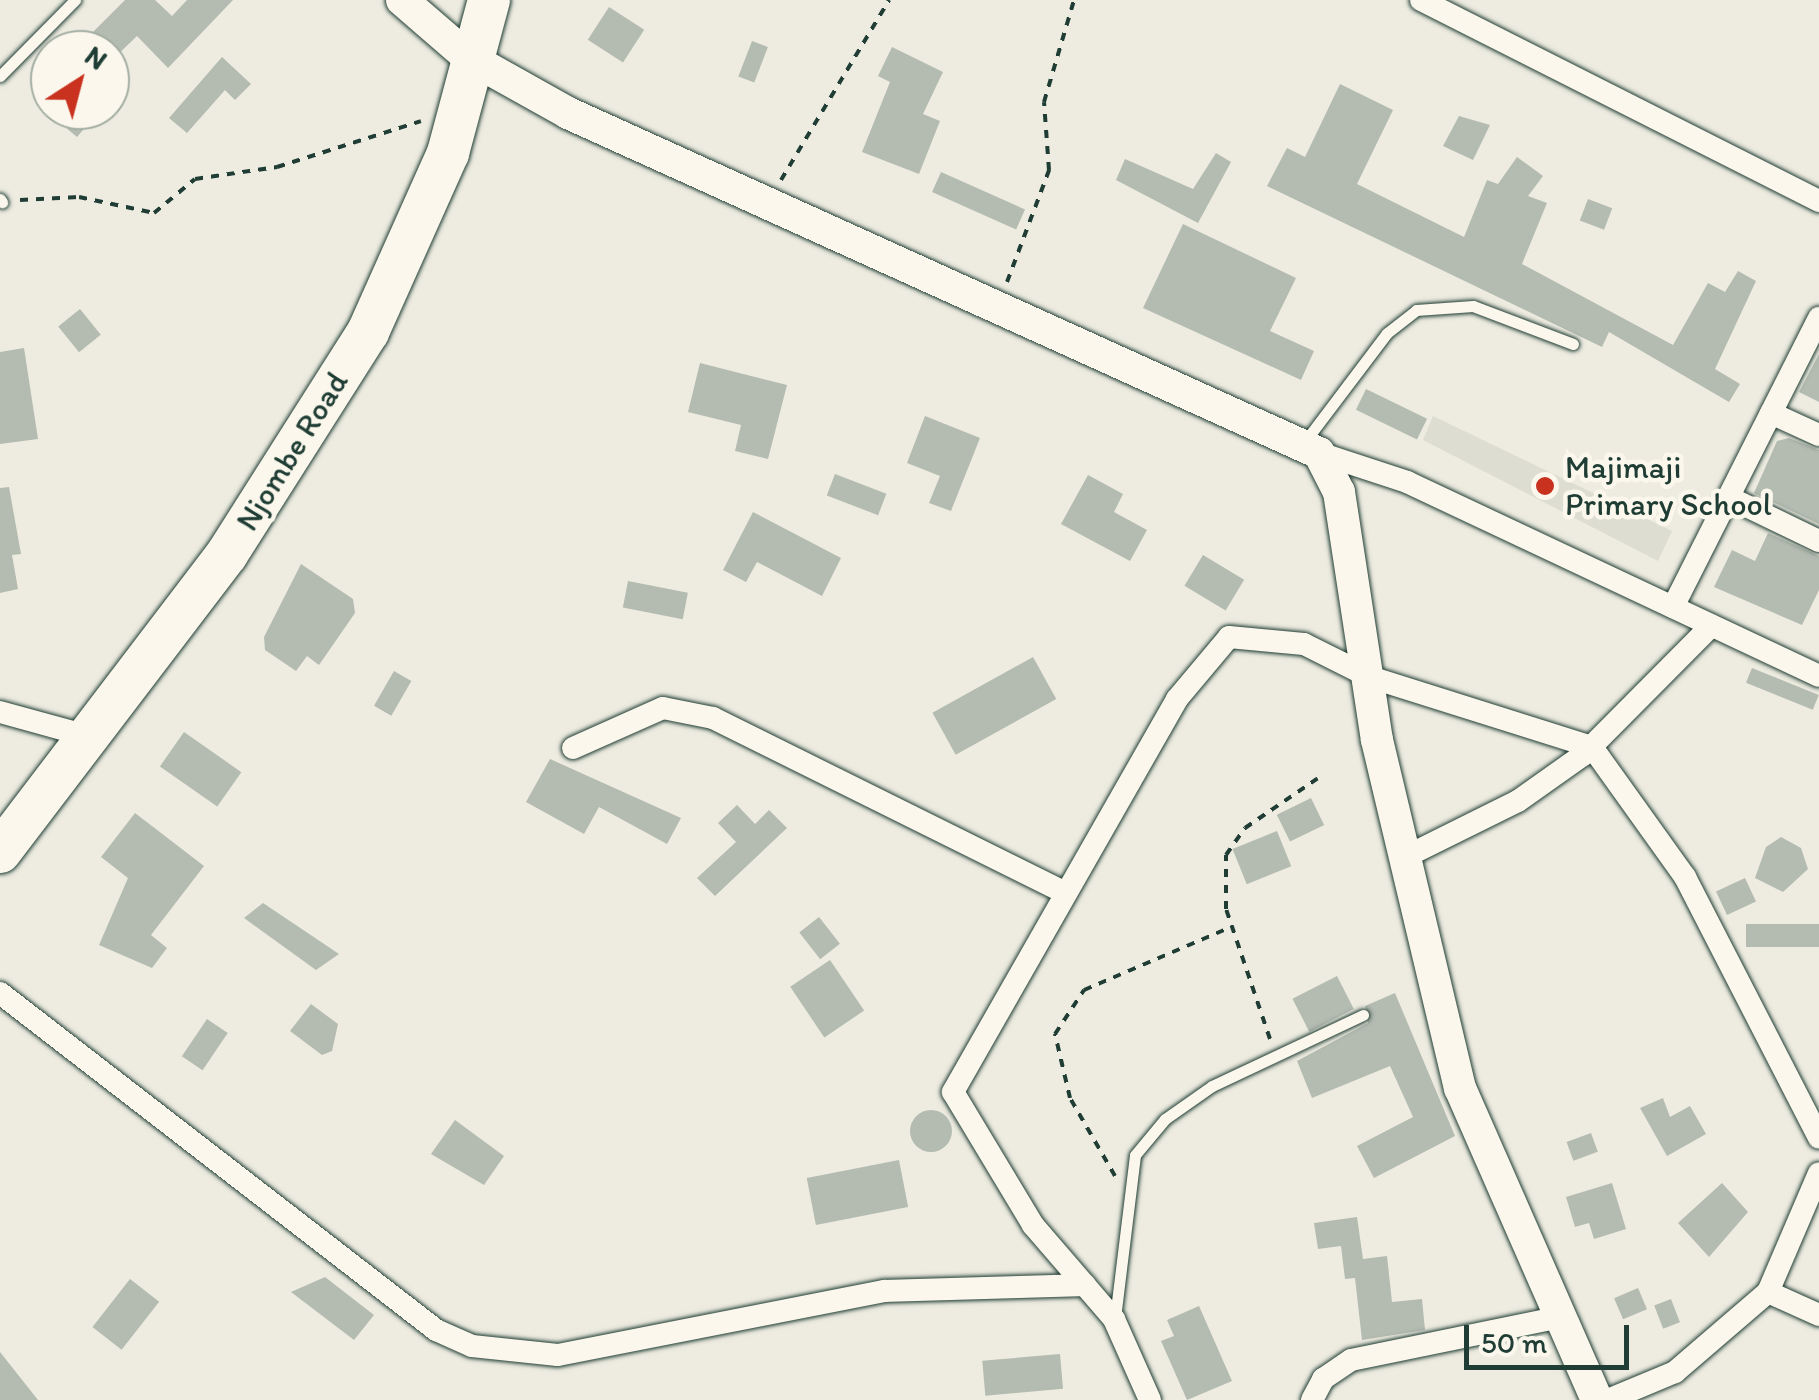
<!DOCTYPE html>
<html>
<head>
<meta charset="utf-8">
<style>
	body { margin:0 }
	#map { position:relative; width:1819px; height:1400px; overflow:hidden; background:#eeece1; font-family:Itim,sans-serif }
	div>[style] { position:absolute }
	.built>* { inset:0; background:#ddddd2 }
	.building>* { inset:0; background:#b4bbb0; transform-origin:0 0 }
	.round { border-radius:50% }
	.path>* { height:4px; margin-top:-2px; transform-origin:0; background:repeating-linear-gradient(90deg,#1f3d34 0 8px,transparent 0 16px) }
	.roads { filter:drop-shadow(0 0 2px #1f3d34) drop-shadow(0 0 2px #1f3d34) }
	.lane>* { height:11px; margin:-5.5px; padding:0 5.5px; transform-origin:5.5px; border-radius:5.5px; background:#fbf7ec }
	.street>* { height:22px; margin:-11px; padding:0 11px; transform-origin:11px; border-radius:11px; background:#fbf7ec }
	.secondary>* { height:32px; margin:-16px; padding:0 16px; transform-origin:16px; border-radius:16px; background:#fbf7ec }
	.highway>* { height:42px; margin:-21px; padding:0 21px; transform-origin:21px; border-radius:21px; background:#fbf7ec }
	.dots>* { width:28px; height:28px; translate:-50% -50%; box-sizing:border-box; border:5px solid #fbf7ec; border-radius:50% }
	span { translate:-50% -50%; white-space:nowrap; text-align:center; line-height:1.15; -webkit-text-stroke:9px #fbf7ec; paint-order:stroke }
	.street-label { font-size:32px; color:#1f3d34 }
	.poi-label { font-size:32px; color:#1f3d34 }
	.left { translate:0 -50%; text-align:left }
	.north { position:absolute; left:30px; top:30px; width:100px; height:100px; box-sizing:border-box; background:#fbf7ec; border:2px solid #a3ada2; border-radius:50%; rotate:36deg; font-size:28px; font-weight:700; line-height:40px; text-align:center; color:#1f3d34 }
	.north::after { content:''; display:block; margin:auto; width:35px; height:45px; background:#c8321e; clip-path:polygon(50% 0,100% 100%,50% 72%,0 100%) }
	.scale { position:absolute; left:1464px; top:1325px; width:165px; height:45px; box-sizing:border-box; border:5px solid #1f3d34; border-top:0; padding-left:12px; font-size:30px; line-height:35px; white-space:nowrap; color:#1f3d34; -webkit-text-stroke:8px #fbf7ec; paint-order:stroke }
</style>
</head>
<body>
<div id="map">
	<div class="built">
		<i style="clip-path:polygon(1433px 416px,1672px 531px,1658px 561px,1423px 440px)"></i>
	</div>
	<div class="building">
		<i style="clip-path:polygon(125px 0,155px 0,172px 16px,187px 0,233px 0,168px 68px,137px 36px,110px 62px,110px 50px,86px 39px)"></i>
		<i style="left:609px;top:7px;width:42px;height:39px;rotate:33deg"></i>
		<i style="left:752px;top:41px;width:17px;height:38px;rotate:21deg"></i>
		<i style="clip-path:polygon(892px 47px,943px 72px,923px 114px,940px 121px,919px 174px,862px 152px,890px 82px,878px 76px)"></i>
		<i style="clip-path:polygon(222px 57px,251px 84px,235px 100px,225px 90px,187px 133px,169px 118px)"></i>
		<i style="clip-path:polygon(1340px 84px,1393px 110px,1357px 184px,1464px 237px,1487px 180px,1498px 184px,1517px 157px,1543px 176px,1528px 196px,1547px 203px,1522px 264px,1673px 345px,1708px 283px,1725px 292px,1738px 271px,1756px 281px,1715px 369px,1740px 384px,1729px 402px,1609px 332px,1602px 347px,1267px 186px,1287px 148px,1305px 157px)"></i>
		<i style="clip-path:polygon(45px 110px,100px 110px,77px 137px)"></i>
		<i style="clip-path:polygon(1459px 116px,1490px 125px,1473px 160px,1443px 146px)"></i>
		<i style="clip-path:polygon(1216px 153px,1231px 162px,1198px 223px,1116px 180px,1125px 159px,1193px 189px)"></i>
		<i style="left:941px;top:172px;width:92px;height:22px;rotate:24deg"></i>
		<i style="left:1588px;top:199px;width:26px;height:23px;rotate:21deg"></i>
		<i style="clip-path:polygon(1183px 224px,1296px 278px,1270px 331px,1314px 351px,1301px 380px,1143px 308px)"></i>
		<i style="left:80px;top:309px;width:33px;height:28px;rotate:51deg"></i>
		<i style="clip-path:polygon(24px 348px,38px 439px,0 444px,0 352px)"></i>
		<i style="clip-path:polygon(1819px 354px,1819px 402px,1799px 392px)"></i>
		<i style="clip-path:polygon(700px 363px,787px 385px,768px 459px,735px 451px,741px 425px,688px 412px)"></i>
		<i style="left:1366px;top:389px;width:68px;height:23px;rotate:26deg"></i>
		<i style="clip-path:polygon(925px 416px,980px 438px,951px 511px,929px 503px,940px 476px,907px 463px)"></i>
		<i style="clip-path:polygon(1789px 438px,1819px 450px,1819px 524px,1754px 493px,1777px 441px)"></i>
		<i style="left:835px;top:474px;width:55px;height:23px;rotate:21deg"></i>
		<i style="clip-path:polygon(1088px 475px,1123px 494px,1114px 512px,1147px 530px,1130px 561px,1061px 524px)"></i>
		<i style="clip-path:polygon(9px 487px,21px 554px,12px 555px,18px 589px,0 593px,0 488px)"></i>
		<i style="clip-path:polygon(753px 512px,841px 558px,822px 596px,757px 562px,746px 582px,723px 570px)"></i>
		<i style="clip-path:polygon(1768px 533px,1819px 556px,1819px 590px,1802px 625px,1714px 587px,1732px 550px,1755px 561px)"></i>
		<i style="left:1203px;top:555px;width:48px;height:36px;rotate:31deg"></i>
		<i style="clip-path:polygon(301px 564px,353px 599px,355px 613px,319px 665px,307px 656px,296px 671px,265px 650px,264px 637px)"></i>
		<i style="left:628px;top:581px;width:61px;height:27px;rotate:11deg"></i>
		<i style="left:1033px;top:657px;width:48px;height:115px;rotate:61deg"></i>
		<i style="left:1752px;top:668px;width:72px;height:16px;rotate:22deg"></i>
		<i style="left:394px;top:671px;width:20px;height:40px;rotate:30deg"></i>
		<i style="left:184px;top:732px;width:70px;height:42px;rotate:35deg"></i>
		<i style="clip-path:polygon(550px 759px,681px 818px,667px 844px,599px 807px,584px 834px,526px 802px)"></i>
		<i style="left:1311px;top:798px;width:30px;height:38px;rotate:64deg"></i>
		<i style="clip-path:polygon(737px 805px,755px 824px,769px 810px,787px 828px,715px 896px,697px 878px,736px 842px,718px 823px)"></i>
		<i style="clip-path:polygon(135px 813px,204px 866px,151px 935px,167px 948px,152px 968px,99px 945px,128px 878px,101px 857px)"></i>
		<i style="left:1277px;top:831px;width:38px;height:48px;rotate:68deg"></i>
		<i style="clip-path:polygon(1781px 837px,1801px 848px,1808px 869px,1783px 892px,1755px 878px,1766px 847px)"></i>
		<i style="left:1745px;top:878px;width:26px;height:32px;rotate:65deg"></i>
		<i style="clip-path:polygon(263px 903px,339px 954px,316px 970px,244px 918px)"></i>
		<i style="left:819px;top:917px;width:34px;height:25px;rotate:52deg"></i>
		<i style="left:1819px;top:924px;width:23px;height:73px;rotate:90deg"></i>
		<i style="left:830px;top:960px;width:61px;height:48px;rotate:56deg"></i>
		<i style="left:1337px;top:976px;width:37px;height:50px;rotate:63deg"></i>
		<i style="clip-path:polygon(1395px 993px,1455px 1136px,1374px 1178px,1357px 1146px,1413px 1117px,1390px 1066px,1312px 1098px,1297px 1061px,1368px 1023px,1365px 1006px)"></i>
		<i style="clip-path:polygon(311px 1004px,338px 1024px,332px 1051px,322px 1055px,290px 1031px)"></i>
		<i style="left:207px;top:1019px;width:25px;height:45px;rotate:34deg"></i>
		<i style="clip-path:polygon(1663px 1098px,1670px 1117px,1690px 1106px,1706px 1134px,1667px 1156px,1640px 1108px)"></i>
		<i class="round" style="left:910px;top:1110px;width:42px;height:42px"></i>
		<i style="clip-path:polygon(455px 1120px,504px 1156px,484px 1185px,431px 1154px)"></i>
		<i style="left:1591px;top:1133px;width:20px;height:26px;rotate:70deg"></i>
		<i style="left:899px;top:1160px;width:48px;height:94px;rotate:79deg"></i>
		<i style="clip-path:polygon(1612px 1183px,1626px 1229px,1594px 1239px,1589px 1223px,1575px 1227px,1566px 1197px)"></i>
		<i style="clip-path:polygon(1722px 1183px,1748px 1212px,1709px 1257px,1678px 1223px)"></i>
		<i style="clip-path:polygon(1357px 1217px,1363px 1259px,1387px 1256px,1392px 1302px,1422px 1299px,1425px 1330px,1362px 1340px,1355px 1278px,1345px 1279px,1341px 1246px,1318px 1249px,1314px 1223px)"></i>
		<i style="clip-path:polygon(325px 1277px,374px 1315px,354px 1340px,291px 1292px)"></i>
		<i style="left:130px;top:1279px;width:37px;height:61px;rotate:38deg"></i>
		<i style="left:1638px;top:1288px;width:23px;height:26px;rotate:67deg"></i>
		<i style="left:1671px;top:1299px;width:25px;height:18px;rotate:69deg"></i>
		<i style="clip-path:polygon(1199px 1306px,1232px 1381px,1187px 1400px,1161px 1341px,1174px 1336px,1167px 1320px)"></i>
		<i style="clip-path:polygon(0 1352px,38px 1400px,0 1400px)"></i>
		<i style="left:1060px;top:1354px;width:35px;height:78px;rotate:85deg"></i>
	</div>
	<div class="path">
		<i style="left:781px;top:180px;width:210px;rotate:-59deg"></i>
		<i style="left:20px;top:200px;width:59px;rotate:-2.9deg"></i>
		<i style="left:79px;top:197px;width:77px;rotate:12deg"></i>
		<i style="left:154px;top:213px;width:53px;rotate:-39.7deg"></i>
		<i style="left:195px;top:179px;width:83px;rotate:-8.3deg"></i>
		<i style="left:277px;top:167px;width:151px;rotate:-17.7deg"></i>
		<i style="left:1007px;top:282px;width:120px;rotate:-69.4deg"></i>
		<i style="left:1049px;top:170px;width:68px;rotate:-94.2deg"></i>
		<i style="left:1044px;top:102px;width:106px;rotate:-73.6deg"></i>
		<i style="left:1270px;top:1039px;width:137px;rotate:-108.7deg"></i>
		<i style="left:1226px;top:909px;width:54px;rotate:-90deg"></i>
		<i style="left:1226px;top:855px;width:33px;rotate:-55deg"></i>
		<i style="left:1245px;top:828px;width:88px;rotate:-34.4deg"></i>
		<i style="left:1115px;top:1176px;width:90px;rotate:-120deg"></i>
		<i style="left:1070px;top:1098px;width:66px;rotate:-103.2deg"></i>
		<i style="left:1055px;top:1034px;width:53px;rotate:-56.6deg"></i>
		<i style="left:1084px;top:990px;width:160px;rotate:-23.2deg"></i>
	</div>
	<div class="roads">
		<div class="lane">
			<i style="left:0;top:76px;width:107px;rotate:-45.4deg"></i>
			<i style="left:0;top:199px;width:4px;rotate:56deg"></i>
			<i style="left:1303px;top:444px;width:139px;rotate:-52.9deg"></i>
			<i style="left:1387px;top:333px;width:37px;rotate:-38deg"></i>
			<i style="left:1416px;top:310px;width:57px;rotate:-4deg"></i>
			<i style="left:1473px;top:306px;width:107px;rotate:20.8deg"></i>
			<i style="left:1115px;top:1318px;width:164px;rotate:-83deg"></i>
			<i style="left:1135px;top:1155px;width:47px;rotate:-50.2deg"></i>
			<i style="left:1165px;top:1119px;width:57px;rotate:-35.1deg"></i>
			<i style="left:1212px;top:1086px;width:167px;rotate:-25.2deg"></i>
		</div>
		<div class="street">
			<i style="left:1421px;top:0;width:446px;rotate:26.8deg"></i>
			<i style="left:1771px;top:413px;width:53px;rotate:24.6deg"></i>
			<i style="left:1319px;top:453px;width:93px;rotate:18.2deg"></i>
			<i style="left:1407px;top:482px;width:455px;rotate:25.2deg"></i>
			<i style="left:1730px;top:498px;width:99px;rotate:25.8deg"></i>
			<i style="left:1673px;top:607px;width:324px;rotate:-63.2deg"></i>
			<i style="left:0;top:712px;width:90px;rotate:15.4deg"></i>
			<i style="left:573px;top:748px;width:98px;rotate:-24deg"></i>
			<i style="left:663px;top:708px;width:51px;rotate:11.3deg"></i>
			<i style="left:713px;top:718px;width:392px;rotate:26.4deg"></i>
			<i style="left:1403px;top:858px;width:128px;rotate:-26.4deg"></i>
			<i style="left:1518px;top:801px;width:80px;rotate:-35.3deg"></i>
			<i style="left:1583px;top:755px;width:182px;rotate:-45.2deg"></i>
			<i style="left:0;top:993px;width:551px;rotate:37.7deg"></i>
			<i style="left:436px;top:1330px;width:39px;rotate:24deg"></i>
			<i style="left:472px;top:1346px;width:86px;rotate:6deg"></i>
			<i style="left:558px;top:1355px;width:333px;rotate:-11.1deg"></i>
			<i style="left:885px;top:1291px;width:200px;rotate:-1.7deg"></i>
			<i style="left:1768px;top:1292px;width:56px;rotate:24.3deg"></i>
			<i style="left:1150px;top:1400px;width:89px;rotate:-114deg"></i>
			<i style="left:1114px;top:1319px;width:124px;rotate:-130.8deg"></i>
			<i style="left:1033px;top:1225px;width:155px;rotate:-121deg"></i>
			<i style="left:953px;top:1092px;width:452px;rotate:-60.3deg"></i>
			<i style="left:1177px;top:699px;width:81px;rotate:-50deg"></i>
			<i style="left:1229px;top:637px;width:75px;rotate:5.3deg"></i>
			<i style="left:1304px;top:644px;width:74px;rotate:26.6deg"></i>
			<i style="left:1370px;top:677px;width:233px;rotate:17.5deg"></i>
			<i style="left:1592px;top:747px;width:160px;rotate:54.4deg"></i>
			<i style="left:1685px;top:877px;width:293px;rotate:62.8deg"></i>
			<i style="left:1312px;top:1400px;width:24px;rotate:-62deg"></i>
			<i style="left:1323px;top:1379px;width:34px;rotate:-34deg"></i>
			<i style="left:1351px;top:1360px;width:208px;rotate:-11.6deg"></i>
			<i style="left:1608px;top:1400px;width:73px;rotate:-22.7deg"></i>
			<i style="left:1675px;top:1372px;width:123px;rotate:-40.7deg"></i>
			<i style="left:1768px;top:1292px;width:129px;rotate:-66.8deg"></i>
		</div>
		<div class="secondary">
			<i style="left:402px;top:0;width:87px;rotate:40.8deg"></i>
			<i style="left:468px;top:57px;width:115px;rotate:29.2deg"></i>
			<i style="left:568px;top:113px;width:824px;rotate:24.36deg"></i>
			<i style="left:1319px;top:453px;width:44px;rotate:62.9deg"></i>
			<i style="left:1339px;top:492px;width:251px;rotate:81.3deg"></i>
			<i style="left:1377px;top:740px;width:358px;rotate:76.6deg"></i>
			<i style="left:1460px;top:1088px;width:341px;rotate:66.3deg"></i>
		</div>
		<div class="highway">
			<i style="left:0;top:852px;width:375px;rotate:-52.7deg"></i>
			<i style="left:227px;top:554px;width:263px;rotate:-57.6deg"></i>
			<i style="left:368px;top:332px;width:196px;rotate:-65.9deg"></i>
			<i style="left:448px;top:153px;width:158px;rotate:-75deg"></i>
		</div>
	</div>
	<div class="dots">
		<i style="left:1545px;top:486px;background:#c8321e"></i>
	</div>
	<div class="street-label">
		<span style="left:292px;top:451px;rotate:-58deg">Njombe Road</span>
	</div>
	<div class="poi-label">
		<span class="left" style="left:1565px;top:486px">Majimaji<br>Primary School</span>
	</div>
	<div class="north">N</div>
	<div class="scale">50 m</div>
</div>
</body>
</html>
